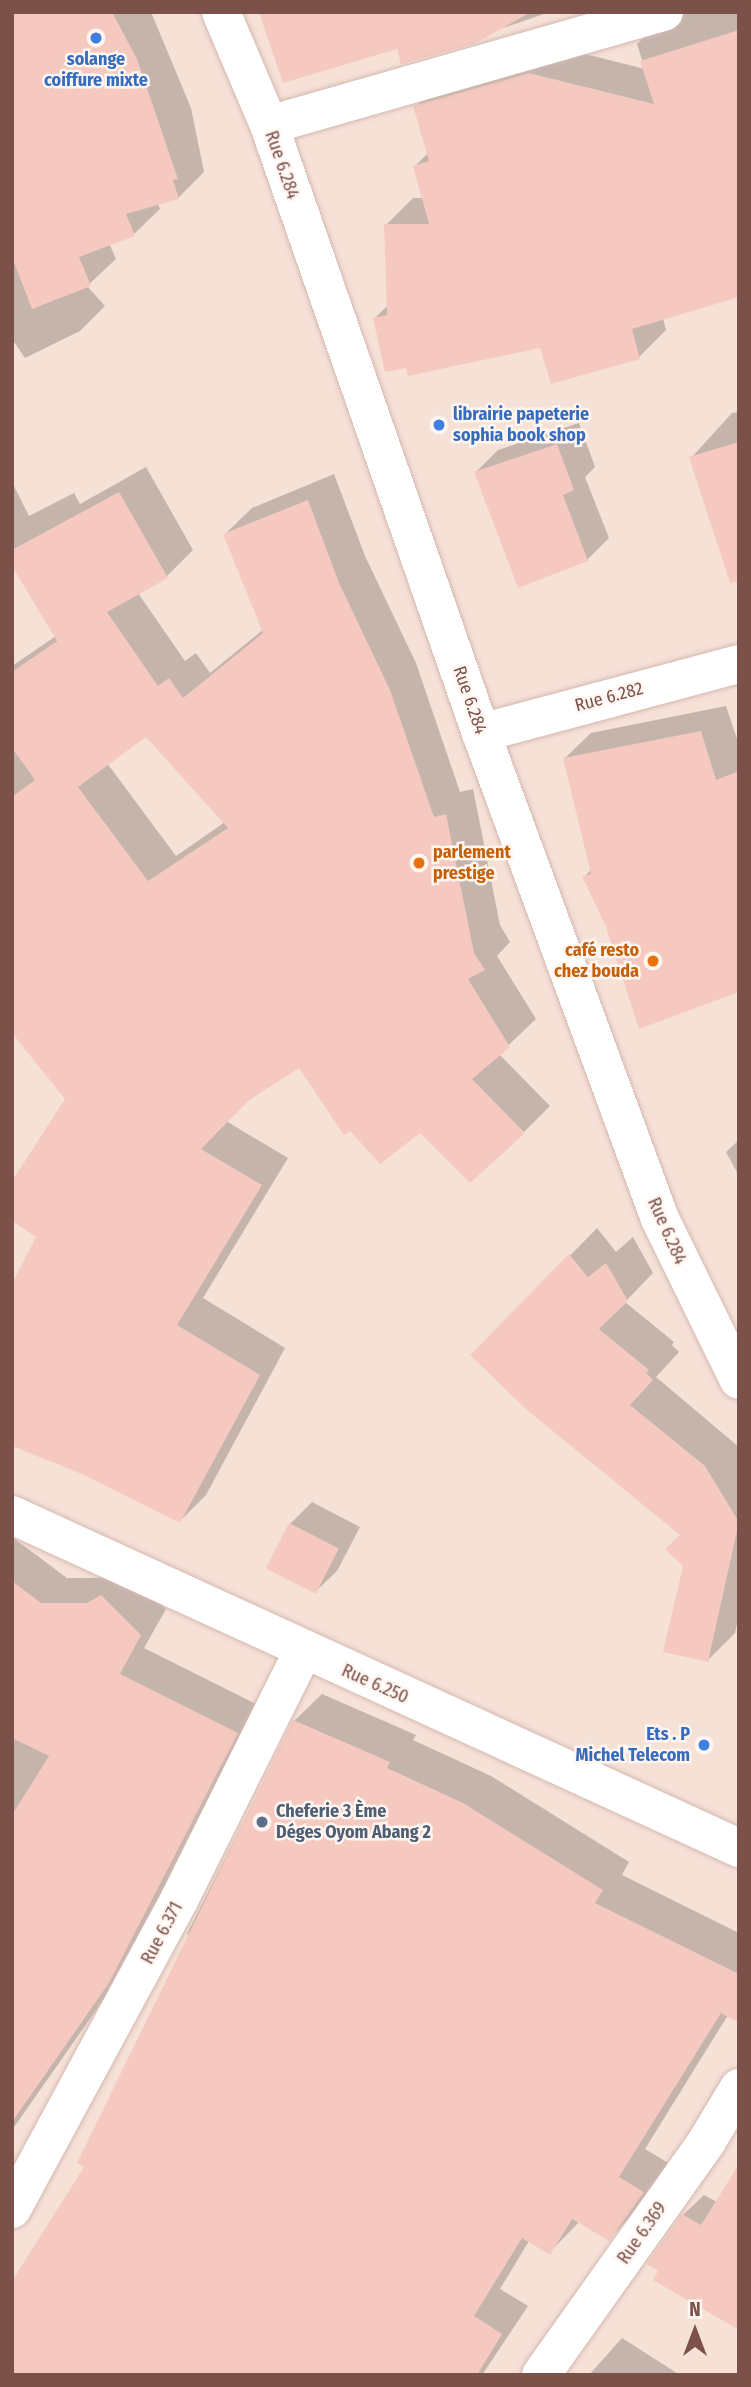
<!DOCTYPE html>
<html>
<head>
<meta charset="utf-8">
<style>
	body { margin:0 }
	#map { position:relative; width:751px; height:2387px; overflow:hidden; background:#fef1e9; font-family:"Fira Sans Condensed",sans-serif }
	div>[style] { position:absolute }
	.residential>* { inset:0; background:#f6e1d7; transform-origin:0 0 }
	.shadow>* { inset:0; background:#0003 }
	.building>* { inset:0; background:#f5c9bf; transform-origin:0 0 }
	.roads { filter:drop-shadow(0 0 2px #d4b8b0) drop-shadow(0 0 2px #d4b8b0) }
	.street>* { height:38px; margin:-19px; padding:0 19px; transform-origin:19px; border-radius:19px; background:#fff }
	.secondary>* { height:38px; margin:-19px; padding:0 19px; transform-origin:19px; border-radius:19px; background:#fff }
	.dots>* { width:19px; height:19px; translate:-50% -50%; box-sizing:border-box; border:4px solid #fff6f1; border-radius:50% }
	span { translate:-50% -50%; white-space:nowrap; text-align:center; line-height:1.15; -webkit-text-stroke:5px #fff6f1; paint-order:stroke }
	.shop-label { font-size:18px; color:#366cbe; font-weight:700 }
	.left { translate:0 -50%; text-align:left }
	.right { translate:-100% -50%; text-align:right }
	.street-label { font-size:18px; color:#7b514a }
	.food-label { font-size:18px; color:#c56008; font-weight:700 }
	.service-label { font-size:18px; color:#4e5e75; font-weight:700 }
	.frame { position:absolute; inset:0; border:14px solid #7b514a; pointer-events:none }
	.north { position:absolute; left:660px; top:2296px; width:70px; height:70px; -webkit-text-stroke:5px #fff6f1; paint-order:stroke; rotate:0deg; font-size:19px; font-weight:700; line-height:28px; text-align:center; color:#7b514a }
	.north::after { content:''; display:block; margin:auto; width:24px; height:32px; background:#7b514a; clip-path:polygon(50% 0,100% 100%,50% 72%,0 100%) }
</style>
</head>
<body>
<div id="map">
	<div class="residential">
		<i style="left:12px;top:12px;width:727px;height:2363px"></i>
	</div>
	<div class="shadow">
		<i style="clip-path:polygon(12px 12px,151px 12px,191px 108px,204px 172px,178px 198px,158px 204px,160px 209px,134px 234px,109px 243px,116px 259px,87px 286px,105px 306px,80px 331px,25px 358px,12px 339px)"></i>
		<i style="clip-path:polygon(261px 12px,550px 12px,402px 62px,398px 46px)"></i>
		<i style="clip-path:polygon(677px 12px,739px 12px,739px 295px,663px 318px,666px 330px,639px 357px,542px 346px,407px 366px,375px 318px,388px 305px,386px 225px,413px 198px,424px 198px,415px 166px,428px 153px,415px 107px,442px 80px,557px 47px,645px 69px,637px 44px,664px 17px)"></i>
		<i style="clip-path:polygon(739px 412px,739px 504px,691px 458px,732px 413px)"></i>
		<i style="clip-path:polygon(579px 423px,595px 467px,585px 477px,609px 538px,587px 560px,476px 472px,498px 450px)"></i>
		<i style="clip-path:polygon(evenodd,146px 467px,193px 550px,167px 576px,138px 593px,185px 661px,196px 653px,210px 673px,264px 629px,225px 534px,252px 508px,334px 474px,365px 556px,416px 663px,460px 792px,473px 789px,500px 925px,510px 942px,497px 956px,536px 1019px,499px 1054px,550px 1106px,524px 1132px,420px 1131px,299px 1066px,249px 1098px,226px 1121px,288px 1158px,203px 1298px,285px 1348px,206px 1495px,180px 1521px,83px 1472px,39px 1237px,67px 1099px,12px 1031px,12px 666px,56px 636px,12px 563px,12px 482px,29px 516px,74px 493px,80px 504px,146px 467px,147px 734px,225px 822px,176px 856px,107px 763px,147px 734px)"></i>
		<i style="clip-path:polygon(726px 706px,739px 745px,739px 989px,607px 926px,584px 877px,592px 869px,565px 758px,591px 733px)"></i>
		<i style="clip-path:polygon(739px 1140px,739px 1176px,726px 1152px)"></i>
		<i style="clip-path:polygon(597px 1228px,616px 1252px,633px 1237px,653px 1273px,625px 1302px,674px 1342px,672px 1345px,679px 1352px,656px 1377px,739px 1447px,739px 1615px,735px 1633px,708px 1660px,682px 1534px,473px 1355px)"></i>
		<i style="clip-path:polygon(312px 1502px,360px 1527px,337px 1571px,315px 1592px,290px 1524px)"></i>
		<i style="clip-path:polygon(12px 1537px,67px 1578px,113px 1578px,127px 1570px,166px 1609px,144px 1648px,262px 1707px,134px 1956px,12px 2130px)"></i>
		<i style="clip-path:polygon(322px 1694px,416px 1735px,413px 1740px,491px 1776px,629px 1862px,622px 1875px,739px 1933px,739px 2021px,728px 2015px,645px 2149px,670px 2164px,636px 2211px,609px 2239px,580px 2221px,549px 2253px,529px 2241px,500px 2289px,528px 2306px,482px 2375px,12px 2375px,86px 2166px,193px 1937px,187px 1934px,294px 1721px)"></i>
		<i style="clip-path:polygon(704px 2195px,717px 2202px,739px 2326px,683px 2215px)"></i>
		<i style="clip-path:polygon(622px 2338px,680px 2375px,589px 2375px)"></i>
	</div>
	<div class="building">
		<i style="clip-path:polygon(12px 12px,112px 12px,137px 59px,178px 179px,173px 180px,179px 199px,126px 214px,135px 236px,79px 257px,91px 286px,32px 309px,12px 257px)"></i>
		<i style="clip-path:polygon(259px 12px,531px 12px,476px 43px,401px 64px,397px 49px,283px 83px)"></i>
		<i style="clip-path:polygon(739px 30px,739px 297px,632px 329px,640px 359px,551px 384px,540px 348px,408px 376px,406px 368px,385px 372px,373px 318px,387px 315px,384px 224px,429px 224px,413px 166px,429px 161px,413px 106px,529px 73px,654px 104px,640px 61px)"></i>
		<i style="clip-path:polygon(739px 442px,739px 582px,730px 583px,689px 457px)"></i>
		<i style="clip-path:polygon(557px 444px,574px 490px,563px 495px,588px 561px,518px 588px,474px 472px)"></i>
		<i style="clip-path:polygon(evenodd,119px 492px,168px 578px,107px 612px,158px 686px,169px 678px,183px 698px,263px 633px,223px 534px,308px 500px,339px 583px,390px 690px,434px 817px,446px 814px,474px 953px,485px 970px,468px 979px,510px 1047px,472px 1079px,525px 1133px,470px 1183px,420px 1133px,380px 1164px,350px 1131px,344px 1135px,299px 1068px,248px 1101px,201px 1149px,262px 1185px,177px 1325px,260px 1375px,180px 1523px,82px 1474px,12px 1446px,12px 1284px,36px 1237px,12px 1221px,12px 1181px,65px 1099px,12px 1033px,12px 797px,35px 780px,12px 748px,12px 672px,57px 641px,12px 566px,12px 550px,119px 492px,146px 737px,228px 828px,148px 881px,78px 787px,146px 737px)"></i>
		<i style="clip-path:polygon(701px 731px,716px 780px,739px 771px,739px 992px,639px 1029px,606px 927px,582px 876px,591px 874px,563px 758px)"></i>
		<i style="clip-path:polygon(569px 1254px,588px 1277px,606px 1263px,628px 1301px,599px 1329px,649px 1370px,646px 1373px,653px 1380px,630px 1405px,705px 1466px,739px 1522px,708px 1662px,663px 1652px,683px 1566px,665px 1549px,680px 1535px,527px 1410px,470px 1355px)"></i>
		<i style="left:289px;top:1523px;width:56px;height:51px;rotate:27deg"></i>
		<i style="clip-path:polygon(12px 1581px,41px 1603px,87px 1603px,101px 1595px,141px 1635px,120px 1674px,238px 1733px,109px 1983px,12px 2122px,12px 1815px,49px 1756px,12px 1738px)"></i>
		<i style="clip-path:polygon(293px 1720px,390px 1762px,387px 1768px,463px 1803px,603px 1890px,595px 1903px,739px 1974px,739px 2023px,721px 2013px,619px 2177px,644px 2192px,609px 2241px,572px 2219px,550px 2255px,522px 2238px,474px 2316px,502px 2334px,477px 2375px,12px 2375px,12px 2281px,84px 2167px,77px 2163px)"></i>
		<i style="clip-path:polygon(739px 2164px,739px 2330px,653px 2280px,658px 2271px,647px 2264px,682px 2214px,701px 2225px)"></i>
	</div>
	<div class="roads">
		<div class="street">
			<i style="left:269px;top:125px;width:411px;rotate:-16deg"></i>
			<i style="left:481px;top:733px;width:267px;rotate:-15deg"></i>
			<i style="left:12px;top:2209px;width:351px;rotate:-61.6deg"></i>
			<i style="left:179px;top:1900px;width:278px;rotate:-63.5deg"></i>
			<i style="left:541px;top:2375px;width:287px;rotate:-54.6deg"></i>
			<i style="left:707px;top:2141px;width:62px;rotate:-58.9deg"></i>
		</div>
		<div class="secondary">
			<i style="left:221px;top:12px;width:123px;rotate:67deg"></i>
			<i style="left:269px;top:125px;width:644px;rotate:70.78deg"></i>
			<i style="left:481px;top:733px;width:518px;rotate:69.78deg"></i>
			<i style="left:660px;top:1219px;width:179px;rotate:63.9deg"></i>
			<i style="left:12px;top:1515px;width:800px;rotate:24.61deg"></i>
		</div>
	</div>
	<div class="dots">
		<i style="left:96px;top:38px;background:#3f7fe0"></i>
		<i style="left:439px;top:425px;background:#3f7fe0"></i>
		<i style="left:419px;top:863px;background:#e8710a"></i>
		<i style="left:653px;top:961px;background:#e8710a"></i>
		<i style="left:704px;top:1745px;background:#3f7fe0"></i>
		<i style="left:262px;top:1822px;background:#5c6f8a"></i>
	</div>
	<div class="shop-label">
		<span style="left:96px;top:70px">solange<br>coiffure mixte</span>
		<span class="left" style="left:453px;top:425px">librairie papeterie<br>sophia book shop</span>
		<span class="right" style="left:690px;top:1745px">Ets . P<br>Michel Telecom</span>
	</div>
	<div class="street-label">
		<span style="left:282px;top:165px;rotate:71deg">Rue 6.284</span>
		<span style="left:609px;top:697px;rotate:-15deg">Rue 6.282</span>
		<span style="left:470px;top:700px;rotate:71deg">Rue 6.284</span>
		<span style="left:667px;top:1231px;rotate:66deg">Rue 6.284</span>
		<span style="left:375px;top:1684px;rotate:24deg">Rue 6.250</span>
		<span style="left:162px;top:1933px;rotate:-62deg">Rue 6.371</span>
		<span style="left:642px;top:2233px;rotate:-55deg">Rue 6.369</span>
	</div>
	<div class="food-label">
		<span class="left" style="left:433px;top:863px">parlement<br>prestige</span>
		<span class="right" style="left:639px;top:961px">café resto<br>chez bouda</span>
	</div>
	<div class="service-label">
		<span class="left" style="left:276px;top:1822px">Cheferie 3 Ème<br>Déges Oyom Abang 2</span>
	</div>
	<div class="frame"></div>
	<div class="north">N</div>
</div>
</body>
</html>
